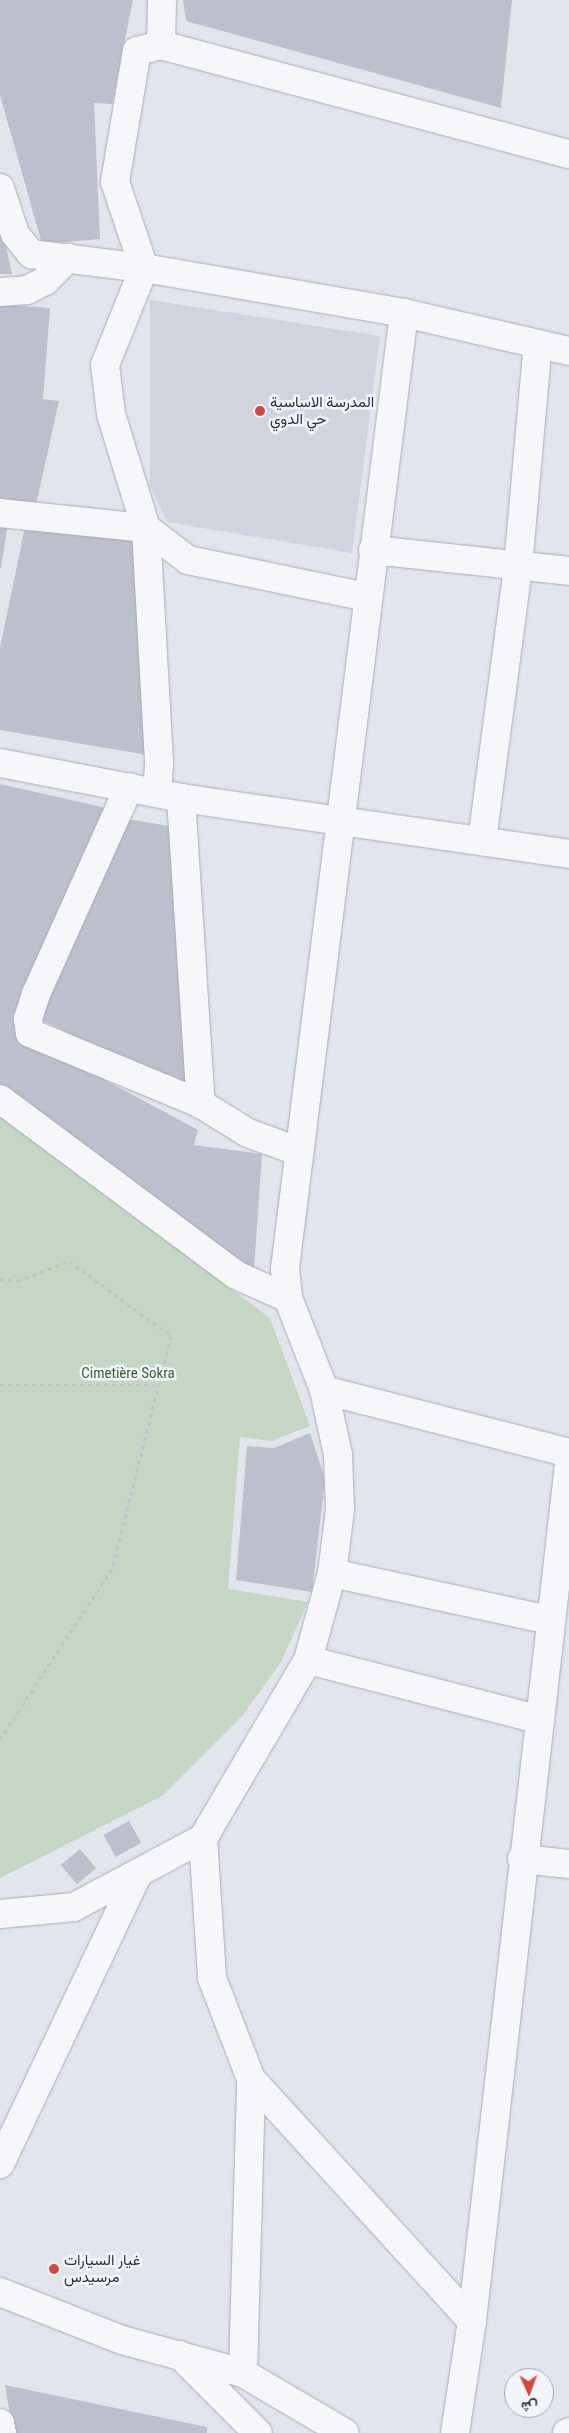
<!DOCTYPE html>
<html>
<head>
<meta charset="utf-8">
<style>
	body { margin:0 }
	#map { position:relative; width:569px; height:2433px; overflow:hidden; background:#e3e5ec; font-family:"Roboto Condensed",Vazirmatn,sans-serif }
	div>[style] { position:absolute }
	.built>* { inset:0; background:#d1d4de }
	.green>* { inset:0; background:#c5d7c4 }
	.building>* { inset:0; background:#bdc0cc; transform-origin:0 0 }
	.path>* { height:3px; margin-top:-1.5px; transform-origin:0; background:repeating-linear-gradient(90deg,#c2c3cb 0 4px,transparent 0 8px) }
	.roads { filter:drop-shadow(0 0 1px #a8abb7) drop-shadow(0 0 1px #a8abb7) }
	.minor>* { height:28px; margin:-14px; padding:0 14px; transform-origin:14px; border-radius:14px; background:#f7f7fa }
	.tertiary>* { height:28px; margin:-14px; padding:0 14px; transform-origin:14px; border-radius:14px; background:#f7f7fa }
	.dots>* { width:14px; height:14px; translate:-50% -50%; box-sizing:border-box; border:2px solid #f3f5f9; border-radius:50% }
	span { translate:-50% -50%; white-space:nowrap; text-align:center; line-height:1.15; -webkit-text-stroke:5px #f3f5f9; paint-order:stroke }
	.poi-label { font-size:15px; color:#2a2f46 }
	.left { translate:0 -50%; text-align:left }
	.park-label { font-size:15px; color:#366336 }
	.north { position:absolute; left:504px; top:2368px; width:50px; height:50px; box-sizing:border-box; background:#f3f5f9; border:1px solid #a3a6b1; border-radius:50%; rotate:178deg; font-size:14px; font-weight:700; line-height:20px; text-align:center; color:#2a2f46 }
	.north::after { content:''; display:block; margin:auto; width:18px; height:22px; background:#d74742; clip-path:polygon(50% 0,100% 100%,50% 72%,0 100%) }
</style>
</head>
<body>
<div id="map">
	<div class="built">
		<i style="clip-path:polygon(150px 300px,380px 336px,352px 553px,167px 522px,150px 486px)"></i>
	</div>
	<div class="green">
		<i style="clip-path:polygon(0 1114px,270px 1318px,310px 1426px,271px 1441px,240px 1437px,228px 1589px,308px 1602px,281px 1662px,243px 1715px,162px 1796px,0 1878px)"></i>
	</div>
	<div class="building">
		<i style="clip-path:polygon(0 0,133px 0,112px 104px,94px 103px,100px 239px,42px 244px,0 95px)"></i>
		<i style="clip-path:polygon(183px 0,512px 0,501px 108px,186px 21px)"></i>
		<i style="clip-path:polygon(0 223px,1px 223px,12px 274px,0 274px)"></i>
		<i style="clip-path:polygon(0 304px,50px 308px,43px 399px,59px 401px,36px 505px,0 501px)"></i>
		<i style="clip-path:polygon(0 522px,8px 523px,1px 568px,0 568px)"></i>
		<i style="clip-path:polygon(26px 522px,128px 528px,140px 559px,147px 755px,0 730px,0 648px)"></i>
		<i style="clip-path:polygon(0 784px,107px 808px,16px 1032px,198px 1130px,194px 1145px,262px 1154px,254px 1270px,0 1088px)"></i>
		<i style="clip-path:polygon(121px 818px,175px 827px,188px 1073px,182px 1092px,40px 1019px)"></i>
		<i style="clip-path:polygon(310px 1433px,325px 1479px,312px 1592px,236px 1580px,247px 1446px,274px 1448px)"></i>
		<i style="left:129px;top:1821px;width:25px;height:29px;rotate:61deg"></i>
		<i style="left:80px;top:1849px;width:25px;height:25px;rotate:50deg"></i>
		<i style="clip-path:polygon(5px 2385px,207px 2427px,207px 2433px,13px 2433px)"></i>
	</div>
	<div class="path">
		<i style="left:0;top:1279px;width:18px;rotate:6deg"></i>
		<i style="left:18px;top:1281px;width:55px;rotate:-21.4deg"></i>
		<i style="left:69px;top:1261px;width:127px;rotate:36.3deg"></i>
		<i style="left:171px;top:1336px;width:240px;rotate:104.2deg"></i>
		<i style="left:112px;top:1569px;width:204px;rotate:123.4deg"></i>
		<i style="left:0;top:1385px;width:159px"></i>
	</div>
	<div class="roads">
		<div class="minor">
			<i style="left:161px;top:45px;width:422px;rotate:15deg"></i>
			<i style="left:0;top:188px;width:48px;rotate:71.9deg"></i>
			<i style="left:15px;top:234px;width:26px;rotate:51deg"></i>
			<i style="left:31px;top:254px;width:114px;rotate:7.1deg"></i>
			<i style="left:144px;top:268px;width:264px;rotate:9.8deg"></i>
			<i style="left:404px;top:313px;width:169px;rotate:13deg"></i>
			<i style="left:0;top:292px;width:27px;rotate:-4deg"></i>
			<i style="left:27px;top:290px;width:20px;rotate:-27deg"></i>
			<i style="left:45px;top:281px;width:33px;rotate:-45deg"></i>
			<i style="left:404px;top:313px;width:963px;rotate:97.1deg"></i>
			<i style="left:285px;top:1269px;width:29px;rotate:84deg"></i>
			<i style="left:288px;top:1298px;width:99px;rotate:68.6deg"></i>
			<i style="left:324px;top:1390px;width:66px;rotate:77.8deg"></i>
			<i style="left:338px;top:1455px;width:55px;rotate:87.9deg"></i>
			<i style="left:340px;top:1510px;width:64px;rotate:97.2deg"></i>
			<i style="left:332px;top:1573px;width:90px;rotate:105.4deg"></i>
			<i style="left:308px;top:1660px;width:207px;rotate:120.5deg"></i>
			<i style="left:203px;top:1838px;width:140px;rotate:86.3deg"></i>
			<i style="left:212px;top:1978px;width:108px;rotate:68.9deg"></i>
			<i style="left:251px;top:2079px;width:328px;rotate:47.6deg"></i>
			<i style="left:0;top:513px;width:147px;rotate:5.9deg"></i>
			<i style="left:146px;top:528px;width:53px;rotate:37.3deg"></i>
			<i style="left:188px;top:560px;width:183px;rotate:11.7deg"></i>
			<i style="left:373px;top:550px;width:197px;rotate:6.1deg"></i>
			<i style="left:0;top:763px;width:184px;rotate:10.9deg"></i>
			<i style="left:181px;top:798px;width:392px;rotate:8.2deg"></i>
			<i style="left:129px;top:787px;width:227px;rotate:114.2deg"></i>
			<i style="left:36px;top:994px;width:26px;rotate:108deg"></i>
			<i style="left:28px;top:1019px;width:14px;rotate:82deg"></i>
			<i style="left:30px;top:1033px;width:185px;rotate:22.5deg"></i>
			<i style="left:157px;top:793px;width:31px;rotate:-86deg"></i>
			<i style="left:159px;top:762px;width:234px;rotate:-93.2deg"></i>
			<i style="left:146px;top:528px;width:119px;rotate:-107.1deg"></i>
			<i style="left:111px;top:414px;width:49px;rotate:-97deg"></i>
			<i style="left:105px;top:365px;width:105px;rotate:-68.1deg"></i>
			<i style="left:144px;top:268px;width:91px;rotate:-108.6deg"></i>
			<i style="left:115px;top:182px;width:133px;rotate:-80.5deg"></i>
			<i style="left:137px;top:51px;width:25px;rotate:-14deg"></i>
			<i style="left:161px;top:45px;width:45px;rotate:-88.7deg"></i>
			<i style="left:181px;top:798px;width:307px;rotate:86.3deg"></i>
			<i style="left:201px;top:1104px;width:55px;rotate:31.7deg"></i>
			<i style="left:248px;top:1133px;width:55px;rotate:20.1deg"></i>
			<i style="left:482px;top:841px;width:277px;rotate:-82.5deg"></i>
			<i style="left:518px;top:566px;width:223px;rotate:-84.9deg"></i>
			<i style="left:0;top:1099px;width:294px;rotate:36.7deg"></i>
			<i style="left:236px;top:1275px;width:57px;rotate:23.9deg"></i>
			<i style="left:324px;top:1390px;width:253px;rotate:14.4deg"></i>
			<i style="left:332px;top:1573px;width:223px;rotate:12.2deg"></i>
			<i style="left:308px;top:1660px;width:237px;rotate:14.4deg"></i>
			<i style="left:522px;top:1859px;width:47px;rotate:6.1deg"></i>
			<i style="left:0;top:1914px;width:74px;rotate:-5.4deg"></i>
			<i style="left:74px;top:1907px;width:146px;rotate:-28.1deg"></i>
			<i style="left:0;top:2164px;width:322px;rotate:-64.6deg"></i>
			<i style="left:243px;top:2373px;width:294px;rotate:-88.4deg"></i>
			<i style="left:0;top:2423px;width:10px;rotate:79deg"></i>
			<i style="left:455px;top:2433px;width:113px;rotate:-81.4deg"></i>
			<i style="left:472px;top:2321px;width:862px;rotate:-83.54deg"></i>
		</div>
		<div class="tertiary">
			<i style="left:0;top:2292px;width:131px;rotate:21.5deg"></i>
			<i style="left:122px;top:2340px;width:125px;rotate:15.3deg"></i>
			<i style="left:243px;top:2373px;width:118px;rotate:30.5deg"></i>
			<i style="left:180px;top:2355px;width:110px;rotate:45deg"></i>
			<i style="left:567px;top:2433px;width:2px;rotate:-27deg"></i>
		</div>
	</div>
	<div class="dots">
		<i style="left:260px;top:411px;background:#d74742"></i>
		<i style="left:54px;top:2269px;background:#d74742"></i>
	</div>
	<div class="poi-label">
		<span class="left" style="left:270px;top:411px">المدرسة الاساسية<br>حي الدوي</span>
		<span class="left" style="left:64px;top:2269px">غيار السيارات<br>مرسيدس</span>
	</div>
	<div class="park-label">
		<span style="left:128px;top:1374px">Cimetière Sokra</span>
	</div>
	<div class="north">ش</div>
</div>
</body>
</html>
